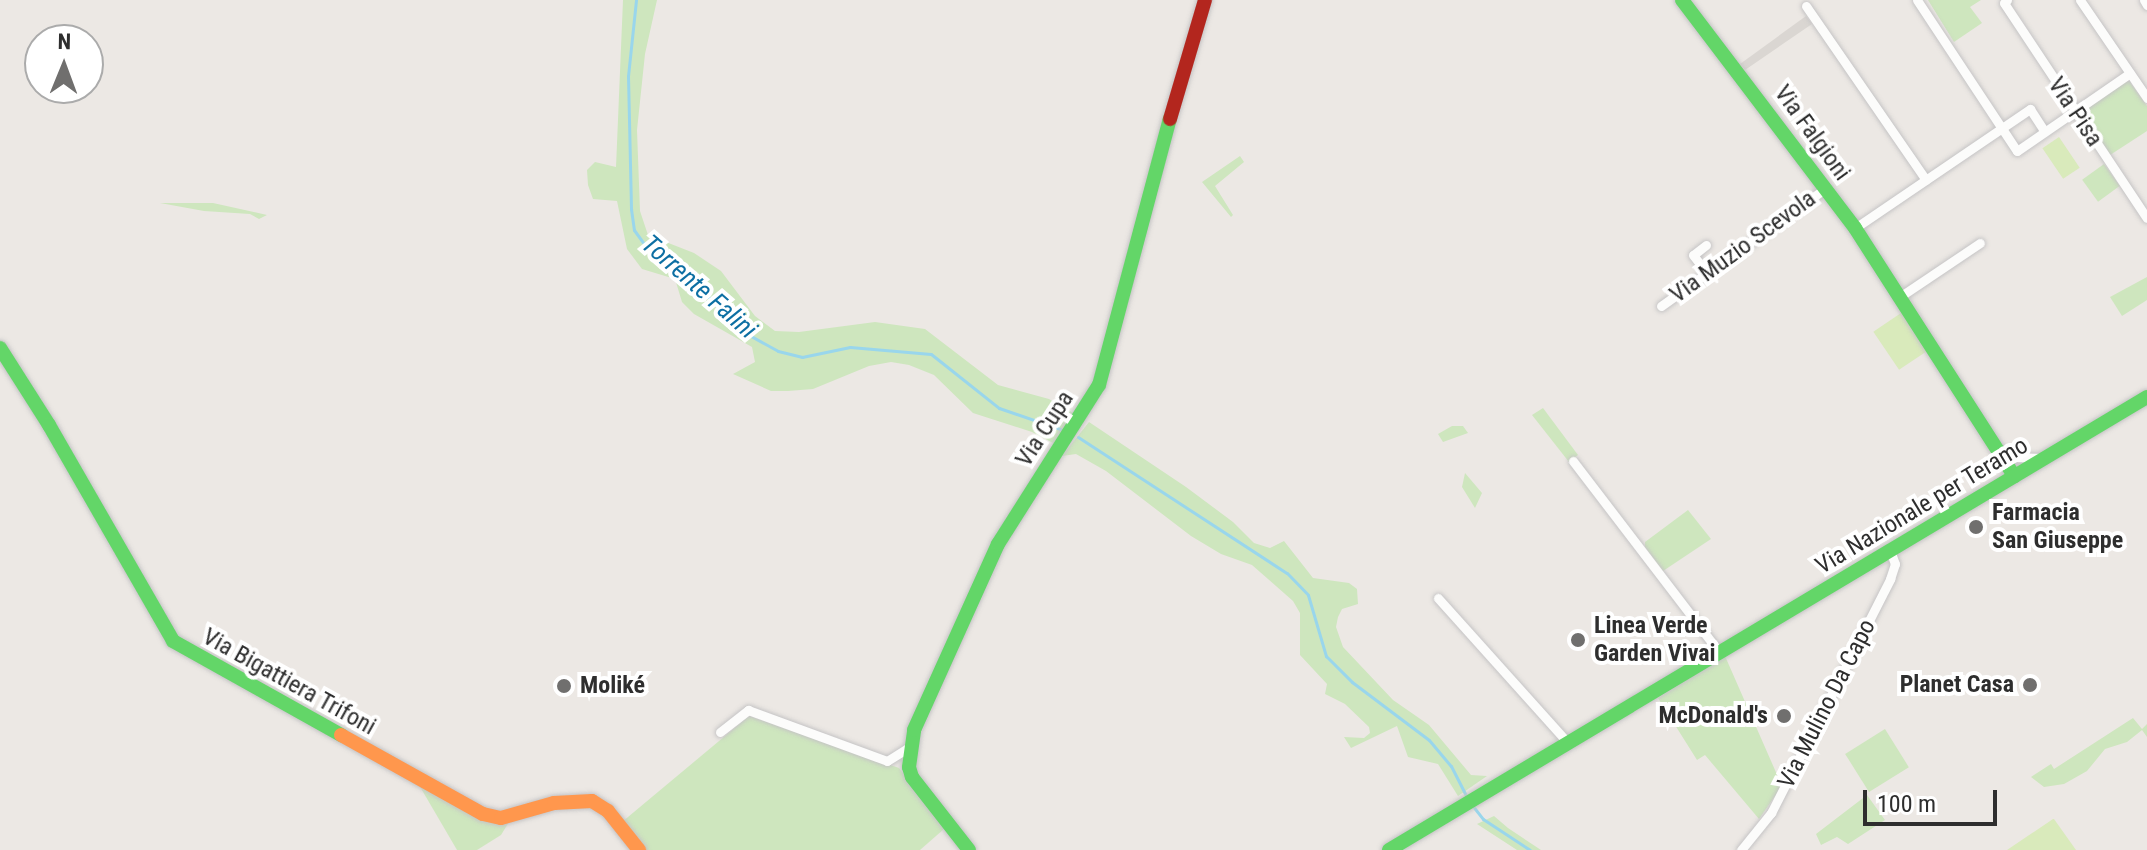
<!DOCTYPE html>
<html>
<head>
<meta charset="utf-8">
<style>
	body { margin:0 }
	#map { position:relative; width:2147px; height:850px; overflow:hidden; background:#ece8e4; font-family:"Roboto Condensed",sans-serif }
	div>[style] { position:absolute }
	.green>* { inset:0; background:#cee6be; transform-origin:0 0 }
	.pitch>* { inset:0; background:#d9eabb; transform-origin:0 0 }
	.plaza>* { inset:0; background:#dad6d2 }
	.stream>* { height:3px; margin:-1.5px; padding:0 1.5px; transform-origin:1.5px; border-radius:1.5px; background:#99d6ec }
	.roads { filter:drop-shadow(0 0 2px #c5c4c5) drop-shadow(0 0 2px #c5c4c5) }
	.street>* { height:9px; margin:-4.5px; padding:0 4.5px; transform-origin:4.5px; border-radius:4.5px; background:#fcfcfb }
	.fast>* { height:14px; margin:-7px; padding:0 7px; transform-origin:7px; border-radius:7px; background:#63d668 }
	.slow>* { height:14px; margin:-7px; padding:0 7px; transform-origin:7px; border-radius:7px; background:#ff974d }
	.jam>* { height:14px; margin:-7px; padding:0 7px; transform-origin:7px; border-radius:7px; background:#b3261e }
	.dots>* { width:22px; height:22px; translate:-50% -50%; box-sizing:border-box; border:4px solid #fff; border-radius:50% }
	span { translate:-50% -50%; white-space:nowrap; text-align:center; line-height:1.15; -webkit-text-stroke:8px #fff; paint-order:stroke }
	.street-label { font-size:24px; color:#2e2e2e }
	.poi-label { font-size:24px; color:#2e2e2e; font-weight:700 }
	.left { translate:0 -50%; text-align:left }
	.right { translate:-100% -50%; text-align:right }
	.water-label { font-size:26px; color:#0d6fa3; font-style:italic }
	.north { position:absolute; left:24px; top:24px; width:80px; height:80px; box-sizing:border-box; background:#fff; border:2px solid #ababab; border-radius:50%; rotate:1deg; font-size:22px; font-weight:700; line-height:32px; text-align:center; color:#2e2e2e }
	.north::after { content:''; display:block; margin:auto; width:28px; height:36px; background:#706f6e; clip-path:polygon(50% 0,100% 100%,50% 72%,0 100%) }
	.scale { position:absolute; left:1863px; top:790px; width:134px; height:36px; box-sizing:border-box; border:4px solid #2e2e2e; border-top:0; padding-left:10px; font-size:24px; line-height:28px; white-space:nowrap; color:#2e2e2e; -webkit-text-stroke:6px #fff; paint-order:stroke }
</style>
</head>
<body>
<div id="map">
	<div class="green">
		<i style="clip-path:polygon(623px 0,657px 0,645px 54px,637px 130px,640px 211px,648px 235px,694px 253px,721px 271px,755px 316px,775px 331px,799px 332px,875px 322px,925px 329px,998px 385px,1049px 399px,1075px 414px,1055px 444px,1032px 432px,973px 413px,934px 375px,909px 365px,891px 362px,869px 366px,813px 389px,788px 391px,771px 391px,733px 374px,755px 362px,752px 347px,694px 314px,682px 302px,675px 279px,642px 269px,627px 249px,617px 201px,593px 199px,588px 185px,587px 170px,595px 162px,616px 167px)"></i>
		<i style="clip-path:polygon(1928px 0,1981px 0,1970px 7px,1982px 23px,1954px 42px)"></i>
		<i style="clip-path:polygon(2127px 78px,2147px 106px,2147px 131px,2107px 157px,2077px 114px)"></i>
		<i style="clip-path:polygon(1240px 156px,1244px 162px,1215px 186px,1233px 215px,1231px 217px,1202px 182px)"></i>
		<i style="left:2104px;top:164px;width:27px;height:27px;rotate:54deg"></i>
		<i style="clip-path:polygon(160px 203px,213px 203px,267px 215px,259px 219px,250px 214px,204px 211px)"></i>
		<i style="clip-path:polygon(2147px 277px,2147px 300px,2122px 316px,2110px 297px)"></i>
		<i style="clip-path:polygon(1543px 408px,1578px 455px,1569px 462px,1532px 415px)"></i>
		<i style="clip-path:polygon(1089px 422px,1186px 487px,1233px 522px,1254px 543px,1270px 548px,1284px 541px,1313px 578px,1349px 583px,1357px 589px,1358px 604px,1342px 609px,1338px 617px,1336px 627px,1343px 647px,1393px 700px,1429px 725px,1471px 775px,1487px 776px,1458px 796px,1438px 764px,1408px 757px,1397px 726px,1351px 748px,1344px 737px,1364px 738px,1370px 733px,1369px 727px,1345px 704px,1325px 694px,1327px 684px,1300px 655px,1300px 613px,1293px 601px,1252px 565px,1221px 554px,1191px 536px,1106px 471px,1076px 454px,1062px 456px)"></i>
		<i style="clip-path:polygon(1452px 426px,1463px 426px,1468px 433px,1443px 442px,1438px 434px)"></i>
		<i style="clip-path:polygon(1465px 473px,1482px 493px,1475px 508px,1462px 487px)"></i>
		<i style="clip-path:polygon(1688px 510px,1711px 539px,1663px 571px,1645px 547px,1645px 542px)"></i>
		<i style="clip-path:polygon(1725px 656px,1782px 786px,1759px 819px,1735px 850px,1759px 819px,1705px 755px,1697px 760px,1658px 698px)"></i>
		<i style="clip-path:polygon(749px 716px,899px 768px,944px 829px,920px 850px,645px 850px,622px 822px)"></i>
		<i style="clip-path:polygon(2133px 718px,2142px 729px,2147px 724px,2147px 737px,2142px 730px,2127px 742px,2105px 749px,2087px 771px,2064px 784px,2044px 787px,2031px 777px,2051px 764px,2054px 769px)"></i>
		<i style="left:1885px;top:729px;width:45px;height:47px;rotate:58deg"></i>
		<i style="clip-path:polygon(419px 785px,509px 822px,501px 835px,477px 850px,457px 850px)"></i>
		<i style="clip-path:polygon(1867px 795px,1885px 820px,1848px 844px,1837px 837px,1821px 845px,1816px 834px)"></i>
		<i style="clip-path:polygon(1494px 816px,1508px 828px,1541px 850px,1517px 850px,1477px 824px)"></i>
	</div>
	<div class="pitch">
		<i style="left:2059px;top:137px;width:37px;height:20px;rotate:56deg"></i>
		<i style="left:1904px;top:311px;width:46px;height:37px;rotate:56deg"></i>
		<i style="clip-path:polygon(2054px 819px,2076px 850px,2007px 850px,2053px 819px)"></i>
	</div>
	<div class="plaza">
		<i style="clip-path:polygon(1806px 16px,1812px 24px,1745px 70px,1740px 64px)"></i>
	</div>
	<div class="stream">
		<i style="left:636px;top:0;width:76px;rotate:96deg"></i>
		<i style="left:628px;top:76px;width:133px;rotate:88.7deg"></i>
		<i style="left:631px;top:209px;width:21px;rotate:82deg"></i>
		<i style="left:634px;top:230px;width:26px;rotate:54deg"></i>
		<i style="left:649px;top:251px;width:28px;rotate:23deg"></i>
		<i style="left:675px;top:262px;width:94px;rotate:46.3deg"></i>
		<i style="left:740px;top:330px;width:43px;rotate:28.9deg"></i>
		<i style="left:778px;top:351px;width:25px;rotate:14deg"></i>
		<i style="left:802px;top:357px;width:49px;rotate:-11.8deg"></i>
		<i style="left:850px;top:347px;width:81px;rotate:4.9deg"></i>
		<i style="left:931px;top:354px;width:87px;rotate:38.5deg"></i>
		<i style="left:999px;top:408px;width:68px;rotate:19deg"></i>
		<i style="left:1078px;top:437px;width:249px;rotate:33.1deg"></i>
		<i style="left:1287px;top:573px;width:30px;rotate:46deg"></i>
		<i style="left:1308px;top:595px;width:64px;rotate:73.6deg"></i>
		<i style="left:1326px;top:656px;width:37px;rotate:45deg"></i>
		<i style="left:1352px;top:682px;width:96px;rotate:37deg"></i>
		<i style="left:1429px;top:740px;width:34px;rotate:50deg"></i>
		<i style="left:1451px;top:766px;width:37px;rotate:63deg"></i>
		<i style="left:1472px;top:805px;width:18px;rotate:52deg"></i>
		<i style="left:1483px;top:819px;width:56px;rotate:33.4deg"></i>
	</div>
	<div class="roads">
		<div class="street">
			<i style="left:1917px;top:0;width:181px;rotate:56.5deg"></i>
			<i style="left:2017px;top:151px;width:137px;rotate:-34.6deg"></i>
			<i style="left:2007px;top:0;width:4px;rotate:135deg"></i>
			<i style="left:2004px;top:3px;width:258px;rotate:56.4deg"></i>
			<i style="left:2080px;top:0;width:119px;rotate:55.6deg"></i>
			<i style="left:2144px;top:0;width:6px;rotate:59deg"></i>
			<i style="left:1806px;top:6px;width:211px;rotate:55.4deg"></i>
			<i style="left:1855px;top:228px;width:212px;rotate:-34.2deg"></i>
			<i style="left:2030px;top:109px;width:27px;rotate:57deg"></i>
			<i style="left:1706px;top:245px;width:16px;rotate:142deg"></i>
			<i style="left:1693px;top:255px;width:23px;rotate:52deg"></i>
			<i style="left:1901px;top:296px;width:95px;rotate:-33.9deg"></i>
			<i style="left:1661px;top:306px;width:203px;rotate:-35.6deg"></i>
			<i style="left:2002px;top:450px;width:14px;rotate:30deg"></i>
			<i style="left:2014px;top:457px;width:27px;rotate:2deg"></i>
			<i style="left:1573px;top:461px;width:242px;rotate:52.6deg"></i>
			<i style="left:1438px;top:598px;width:195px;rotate:48.1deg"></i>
			<i style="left:720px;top:732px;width:36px;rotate:-38deg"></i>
			<i style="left:748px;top:710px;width:148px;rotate:20.1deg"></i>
			<i style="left:887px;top:761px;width:28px;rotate:-32deg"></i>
			<i style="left:1741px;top:850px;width:48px;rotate:-51deg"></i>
			<i style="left:1771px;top:813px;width:263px;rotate:-63deg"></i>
			<i style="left:1890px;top:579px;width:16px;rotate:-72deg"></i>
			<i style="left:1895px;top:564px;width:15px;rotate:-110deg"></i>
		</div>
		<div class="fast">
			<i style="left:1682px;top:0;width:286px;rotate:52.8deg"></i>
			<i style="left:1855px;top:228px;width:295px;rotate:57.3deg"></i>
			<i style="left:0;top:348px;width:91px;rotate:57.5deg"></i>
			<i style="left:49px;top:425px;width:249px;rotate:60.1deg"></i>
			<i style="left:173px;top:641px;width:193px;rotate:29.2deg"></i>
			<i style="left:969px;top:850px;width:93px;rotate:-128deg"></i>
			<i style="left:912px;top:777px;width:10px;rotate:-107deg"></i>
			<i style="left:909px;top:767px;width:37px;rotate:-82deg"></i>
			<i style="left:914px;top:730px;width:204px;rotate:-65.7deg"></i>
			<i style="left:998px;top:544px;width:188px;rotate:-57.6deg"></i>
			<i style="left:1099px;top:385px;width:275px;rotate:-75.1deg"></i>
			<i style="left:1389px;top:850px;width:883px;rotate:-30.86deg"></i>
		</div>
		<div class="slow">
			<i style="left:341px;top:735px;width:162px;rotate:29.1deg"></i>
			<i style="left:483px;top:814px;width:18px;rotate:13deg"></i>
			<i style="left:501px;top:818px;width:55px;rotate:-15.8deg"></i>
			<i style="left:554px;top:803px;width:38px;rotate:-3deg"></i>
			<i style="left:592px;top:801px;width:19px;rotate:32deg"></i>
			<i style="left:608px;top:811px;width:50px;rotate:51.5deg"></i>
		</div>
		<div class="jam">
			<i style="left:1170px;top:119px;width:124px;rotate:-73.6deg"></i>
		</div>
	</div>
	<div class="dots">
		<i style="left:1976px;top:527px;background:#706f6e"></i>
		<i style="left:1578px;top:640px;background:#706f6e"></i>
		<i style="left:2030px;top:685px;background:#706f6e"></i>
		<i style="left:564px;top:686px;background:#706f6e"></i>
		<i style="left:1784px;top:716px;background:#706f6e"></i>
	</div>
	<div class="street-label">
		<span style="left:2075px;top:112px;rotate:56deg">Via Pisa</span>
		<span style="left:1812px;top:133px;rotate:54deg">Via Falgioni</span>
		<span style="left:1743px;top:247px;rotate:-36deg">Via Muzio Scevola</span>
		<span style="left:1045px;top:429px;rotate:-57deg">Via Cupa</span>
		<span style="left:1922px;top:506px;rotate:-31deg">Via Nazionale per Teramo</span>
		<span style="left:289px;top:682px;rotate:29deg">Via Bigattiera Trifoni</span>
		<span style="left:1827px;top:704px;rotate:-63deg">Via Mulino Da Capo</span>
	</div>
	<div class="poi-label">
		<span class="left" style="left:1992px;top:527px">Farmacia<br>San Giuseppe</span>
		<span class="left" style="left:1594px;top:640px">Linea Verde<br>Garden Vivai</span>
		<span class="right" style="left:2014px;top:685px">Planet Casa</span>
		<span class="left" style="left:580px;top:686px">Moliké</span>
		<span class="right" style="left:1768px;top:716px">McDonald's</span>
	</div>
	<div class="water-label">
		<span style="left:699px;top:287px;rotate:41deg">Torrente Falini</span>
	</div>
	<div class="north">N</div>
	<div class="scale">100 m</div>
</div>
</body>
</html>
